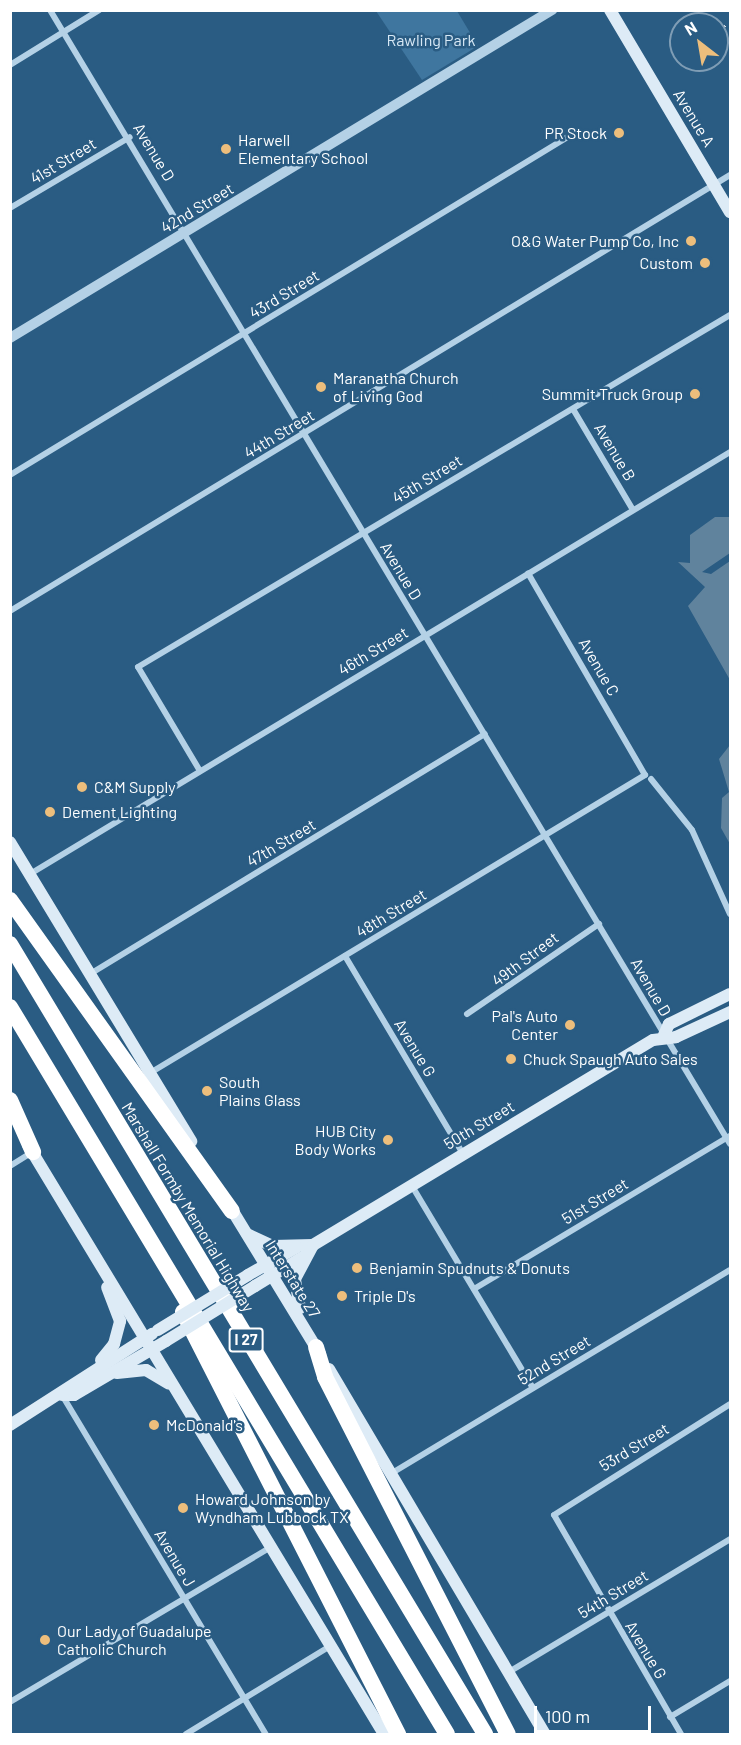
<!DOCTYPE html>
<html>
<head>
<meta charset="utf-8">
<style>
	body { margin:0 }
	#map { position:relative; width:741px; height:1745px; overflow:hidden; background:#2a5c83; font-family:Barlow,sans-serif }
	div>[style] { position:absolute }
	.green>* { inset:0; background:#3f769f }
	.water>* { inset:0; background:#60839d }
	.minor>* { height:6px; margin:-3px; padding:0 3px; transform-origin:3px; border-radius:3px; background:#b4d1e6 }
	.tertiary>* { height:10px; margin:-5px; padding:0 5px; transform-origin:5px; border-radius:5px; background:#b4d1e6 }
	.secondary>* { height:12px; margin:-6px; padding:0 6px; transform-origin:6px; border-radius:6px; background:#ddebf6 }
	.motorway>* { height:16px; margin:-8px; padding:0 8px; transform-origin:8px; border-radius:8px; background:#fff }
	.rail>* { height:2px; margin-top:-1px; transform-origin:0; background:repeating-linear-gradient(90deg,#fff 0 10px,transparent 0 14.5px) }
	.secondary-bridge>* { height:12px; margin:-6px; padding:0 6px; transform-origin:6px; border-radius:6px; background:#ddebf6 }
	.dots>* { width:16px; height:16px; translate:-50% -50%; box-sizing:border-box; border:3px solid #2a5c83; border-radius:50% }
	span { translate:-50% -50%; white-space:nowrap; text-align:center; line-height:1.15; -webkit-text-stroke:5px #2a5c83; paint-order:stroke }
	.shield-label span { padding:2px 4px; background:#2a5c83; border:2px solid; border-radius:4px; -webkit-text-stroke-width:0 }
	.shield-label { font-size:15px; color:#fff; font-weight:700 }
	.park-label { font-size:16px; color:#d7e8f5 }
	.street-label { font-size:16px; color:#fff }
	.poi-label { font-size:16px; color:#fff }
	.right { translate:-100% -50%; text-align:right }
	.left { translate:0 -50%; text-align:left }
	.frame { position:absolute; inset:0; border:12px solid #fff; pointer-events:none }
	.north { position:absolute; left:669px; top:12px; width:60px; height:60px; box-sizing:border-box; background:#2a5c83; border:2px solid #7f9db5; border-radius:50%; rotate:329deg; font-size:16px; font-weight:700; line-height:24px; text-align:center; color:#fff }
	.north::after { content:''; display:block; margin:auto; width:21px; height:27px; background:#edbe7c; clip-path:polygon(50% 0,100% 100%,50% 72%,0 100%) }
	.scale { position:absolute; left:534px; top:1706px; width:117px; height:27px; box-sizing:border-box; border:3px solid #fff; border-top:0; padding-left:8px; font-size:18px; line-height:21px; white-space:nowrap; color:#fff; -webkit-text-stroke:4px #2a5c83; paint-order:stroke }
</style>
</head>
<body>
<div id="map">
	<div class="green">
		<i style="clip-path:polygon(376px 11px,457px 11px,478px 46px,422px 80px)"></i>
	</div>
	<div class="water">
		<i style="clip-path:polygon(715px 517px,730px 517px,730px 553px,702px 572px,711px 574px,730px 561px,730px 680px,688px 606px,705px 587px,678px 562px,690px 563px,690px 535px)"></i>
		<i style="clip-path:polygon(730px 745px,730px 844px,721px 828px,722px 798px,729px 792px,719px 759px)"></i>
	</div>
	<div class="minor">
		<i style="left:50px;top:10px;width:1322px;rotate:59.05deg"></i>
		<i style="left:10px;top:65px;width:105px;rotate:-31.7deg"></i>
		<i style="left:10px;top:208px;width:139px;rotate:-30.6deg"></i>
		<i style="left:573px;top:409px;width:117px;rotate:59.3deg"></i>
		<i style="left:10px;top:475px;width:656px;rotate:-31.22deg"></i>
		<i style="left:10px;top:611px;width:842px;rotate:-31.2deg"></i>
		<i style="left:200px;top:771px;width:121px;rotate:-120.8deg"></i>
		<i style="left:138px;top:667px;width:689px;rotate:-30.74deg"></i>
		<i style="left:651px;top:779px;width:65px;rotate:51.2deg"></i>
		<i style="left:692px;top:830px;width:92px;rotate:65.7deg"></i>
		<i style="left:30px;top:874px;width:817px;rotate:-31.08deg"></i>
		<i style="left:345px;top:956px;width:230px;rotate:59.2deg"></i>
		<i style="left:90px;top:974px;width:462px;rotate:-31.3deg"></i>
		<i style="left:467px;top:1014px;width:160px;rotate:-34.3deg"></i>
		<i style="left:150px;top:1073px;width:578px;rotate:-31.05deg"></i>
		<i style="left:645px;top:775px;width:233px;rotate:-120.1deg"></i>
		<i style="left:10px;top:1166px;width:26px;rotate:-32deg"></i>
		<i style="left:412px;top:1186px;width:235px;rotate:59.1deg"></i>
		<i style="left:474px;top:1289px;width:298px;rotate:-30.9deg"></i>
		<i style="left:62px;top:1395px;width:396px;rotate:59deg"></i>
		<i style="left:392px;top:1473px;width:394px;rotate:-31deg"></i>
		<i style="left:509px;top:1672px;width:258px;rotate:-31deg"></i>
		<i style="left:10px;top:1702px;width:304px;rotate:-30.7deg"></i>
		<i style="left:670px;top:1717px;width:70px;rotate:-31deg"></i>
		<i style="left:186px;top:1734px;width:169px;rotate:-31.4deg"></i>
		<i style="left:681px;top:1734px;width:253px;rotate:-120.1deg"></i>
		<i style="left:554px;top:1515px;width:208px;rotate:-32.2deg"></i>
	</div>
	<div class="tertiary">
		<i style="left:10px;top:338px;width:634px;rotate:-31.18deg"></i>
	</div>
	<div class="secondary">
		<i style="left:610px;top:10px;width:235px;rotate:59.3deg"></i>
		<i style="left:10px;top:842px;width:350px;rotate:58.8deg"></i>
		<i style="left:664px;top:1035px;width:12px;rotate:-66deg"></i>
		<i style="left:669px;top:1024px;width:68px;rotate:-26.2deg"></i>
		<i style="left:28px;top:1145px;width:688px;rotate:58.85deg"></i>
		<i style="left:229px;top:1205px;width:175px;rotate:58.6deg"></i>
		<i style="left:249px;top:1235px;width:26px;rotate:25deg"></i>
		<i style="left:273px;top:1246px;width:40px;rotate:-1.4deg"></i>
		<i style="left:248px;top:1275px;width:56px;rotate:-29.7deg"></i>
		<i style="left:255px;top:1286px;width:60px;rotate:-31.3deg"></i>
		<i style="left:300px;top:1308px;width:29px;rotate:-100deg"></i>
		<i style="left:295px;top:1279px;width:38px;rotate:-62deg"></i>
		<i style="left:313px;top:1245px;width:397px;rotate:-31.1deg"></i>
		<i style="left:653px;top:1040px;width:23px;rotate:-7deg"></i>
		<i style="left:676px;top:1037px;width:60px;rotate:-24.8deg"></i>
		<i style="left:101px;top:1360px;width:21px;rotate:-51deg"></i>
		<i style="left:114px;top:1344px;width:24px;rotate:-75deg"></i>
		<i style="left:120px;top:1321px;width:36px;rotate:-111deg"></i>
		<i style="left:329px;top:1369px;width:424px;rotate:59.4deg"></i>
		<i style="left:117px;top:1373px;width:29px;rotate:-6deg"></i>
		<i style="left:146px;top:1370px;width:26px;rotate:31deg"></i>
		<i style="left:62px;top:1395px;width:12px"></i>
		<i style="left:74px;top:1395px;width:107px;rotate:-30.4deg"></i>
		<i style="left:10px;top:1425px;width:169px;rotate:-32.7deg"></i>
	</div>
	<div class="motorway">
		<i style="left:10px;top:900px;width:382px;rotate:54.5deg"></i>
		<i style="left:10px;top:944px;width:922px;rotate:58.98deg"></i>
		<i style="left:10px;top:1007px;width:848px;rotate:58.99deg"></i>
		<i style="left:10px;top:1100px;width:57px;rotate:66.1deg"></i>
		<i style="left:183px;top:1312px;width:474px;rotate:63deg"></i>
		<i style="left:316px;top:1347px;width:31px;rotate:73deg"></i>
		<i style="left:325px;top:1377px;width:401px;rotate:62.9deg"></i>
	</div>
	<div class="rail">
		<i style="left:717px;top:31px;width:15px;rotate:-32deg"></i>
		<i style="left:677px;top:56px;width:5px;rotate:-37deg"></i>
	</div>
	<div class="secondary-bridge">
		<i style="left:158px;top:1330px;width:105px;rotate:-31.4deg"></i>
		<i style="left:166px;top:1341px;width:105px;rotate:-31.7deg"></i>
	</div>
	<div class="dots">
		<i style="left:619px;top:133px;background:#edbe7c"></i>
		<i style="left:226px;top:149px;background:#edbe7c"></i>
		<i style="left:691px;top:241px;background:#edbe7c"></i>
		<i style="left:705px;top:263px;background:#edbe7c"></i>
		<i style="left:321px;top:387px;background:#edbe7c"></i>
		<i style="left:695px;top:394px;background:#edbe7c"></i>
		<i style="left:82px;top:787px;background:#edbe7c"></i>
		<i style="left:50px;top:812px;background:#edbe7c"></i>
		<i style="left:570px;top:1025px;background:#edbe7c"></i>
		<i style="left:511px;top:1059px;background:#edbe7c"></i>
		<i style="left:207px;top:1091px;background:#edbe7c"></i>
		<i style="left:388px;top:1140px;background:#edbe7c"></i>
		<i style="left:357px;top:1268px;background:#edbe7c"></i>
		<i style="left:342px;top:1296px;background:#edbe7c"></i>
		<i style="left:154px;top:1425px;background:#edbe7c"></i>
		<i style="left:183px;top:1508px;background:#edbe7c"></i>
		<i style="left:45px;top:1640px;background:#edbe7c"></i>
	</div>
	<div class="shield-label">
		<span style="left:246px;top:1340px">I 27</span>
	</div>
	<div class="park-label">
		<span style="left:431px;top:40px">Rawling Park</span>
	</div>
	<div class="street-label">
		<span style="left:694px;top:118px;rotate:59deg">Avenue A</span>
		<span style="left:154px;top:152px;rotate:59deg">Avenue D</span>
		<span style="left:63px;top:161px;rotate:-31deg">41st Street</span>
		<span style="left:197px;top:208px;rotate:-31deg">42nd Street</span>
		<span style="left:284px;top:294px;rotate:-31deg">43rd Street</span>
		<span style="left:279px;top:434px;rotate:-31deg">44th Street</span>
		<span style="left:615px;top:452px;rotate:59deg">Avenue B</span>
		<span style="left:427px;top:479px;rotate:-31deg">45th Street</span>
		<span style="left:401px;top:571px;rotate:59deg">Avenue D</span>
		<span style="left:373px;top:651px;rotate:-31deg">46th Street</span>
		<span style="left:599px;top:667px;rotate:60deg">Avenue C</span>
		<span style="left:281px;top:843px;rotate:-31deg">47th Street</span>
		<span style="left:391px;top:913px;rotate:-31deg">48th Street</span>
		<span style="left:525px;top:959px;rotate:-37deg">49th Street</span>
		<span style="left:651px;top:987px;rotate:60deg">Avenue D</span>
		<span style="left:415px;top:1048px;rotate:59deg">Avenue G</span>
		<span style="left:479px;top:1125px;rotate:-31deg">50th Street</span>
		<span style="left:595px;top:1201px;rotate:-31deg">51st Street</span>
		<span style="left:188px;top:1207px;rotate:59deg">Marshall Formby Memorial Highway</span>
		<span style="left:293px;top:1279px;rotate:58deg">Interstate 27</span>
		<span style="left:554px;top:1360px;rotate:-31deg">52nd Street</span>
		<span style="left:634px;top:1447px;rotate:-31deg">53rd Street</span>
		<span style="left:175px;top:1558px;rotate:59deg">Avenue J</span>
		<span style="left:613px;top:1594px;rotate:-31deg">54th Street</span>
		<span style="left:646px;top:1650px;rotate:59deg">Avenue G</span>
	</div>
	<div class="poi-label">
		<span class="right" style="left:607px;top:133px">PR Stock</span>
		<span class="left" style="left:238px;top:149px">Harwell<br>Elementary School</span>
		<span class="right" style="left:679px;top:241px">O&amp;G Water Pump Co, Inc</span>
		<span class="right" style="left:693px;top:263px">Custom</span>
		<span class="left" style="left:333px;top:387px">Maranatha Church<br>of Living God</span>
		<span class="right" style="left:683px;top:394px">Summit Truck Group</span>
		<span class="left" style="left:94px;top:787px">C&amp;M Supply</span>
		<span class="left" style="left:62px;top:812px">Dement Lighting</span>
		<span class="right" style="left:558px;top:1025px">Pal's Auto<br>Center</span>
		<span class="left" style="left:523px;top:1059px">Chuck Spaugh Auto Sales</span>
		<span class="left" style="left:219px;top:1091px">South<br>Plains Glass</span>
		<span class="right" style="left:376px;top:1140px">HUB City<br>Body Works</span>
		<span class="left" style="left:369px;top:1268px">Benjamin Spudnuts &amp; Donuts</span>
		<span class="left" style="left:354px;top:1296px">Triple D's</span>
		<span class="left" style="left:166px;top:1425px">McDonald's</span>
		<span class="left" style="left:195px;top:1508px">Howard Johnson by<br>Wyndham Lubbock TX</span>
		<span class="left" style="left:57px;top:1640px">Our Lady of Guadalupe<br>Catholic Church</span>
	</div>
	<div class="frame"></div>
	<div class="north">N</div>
	<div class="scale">100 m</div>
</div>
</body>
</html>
